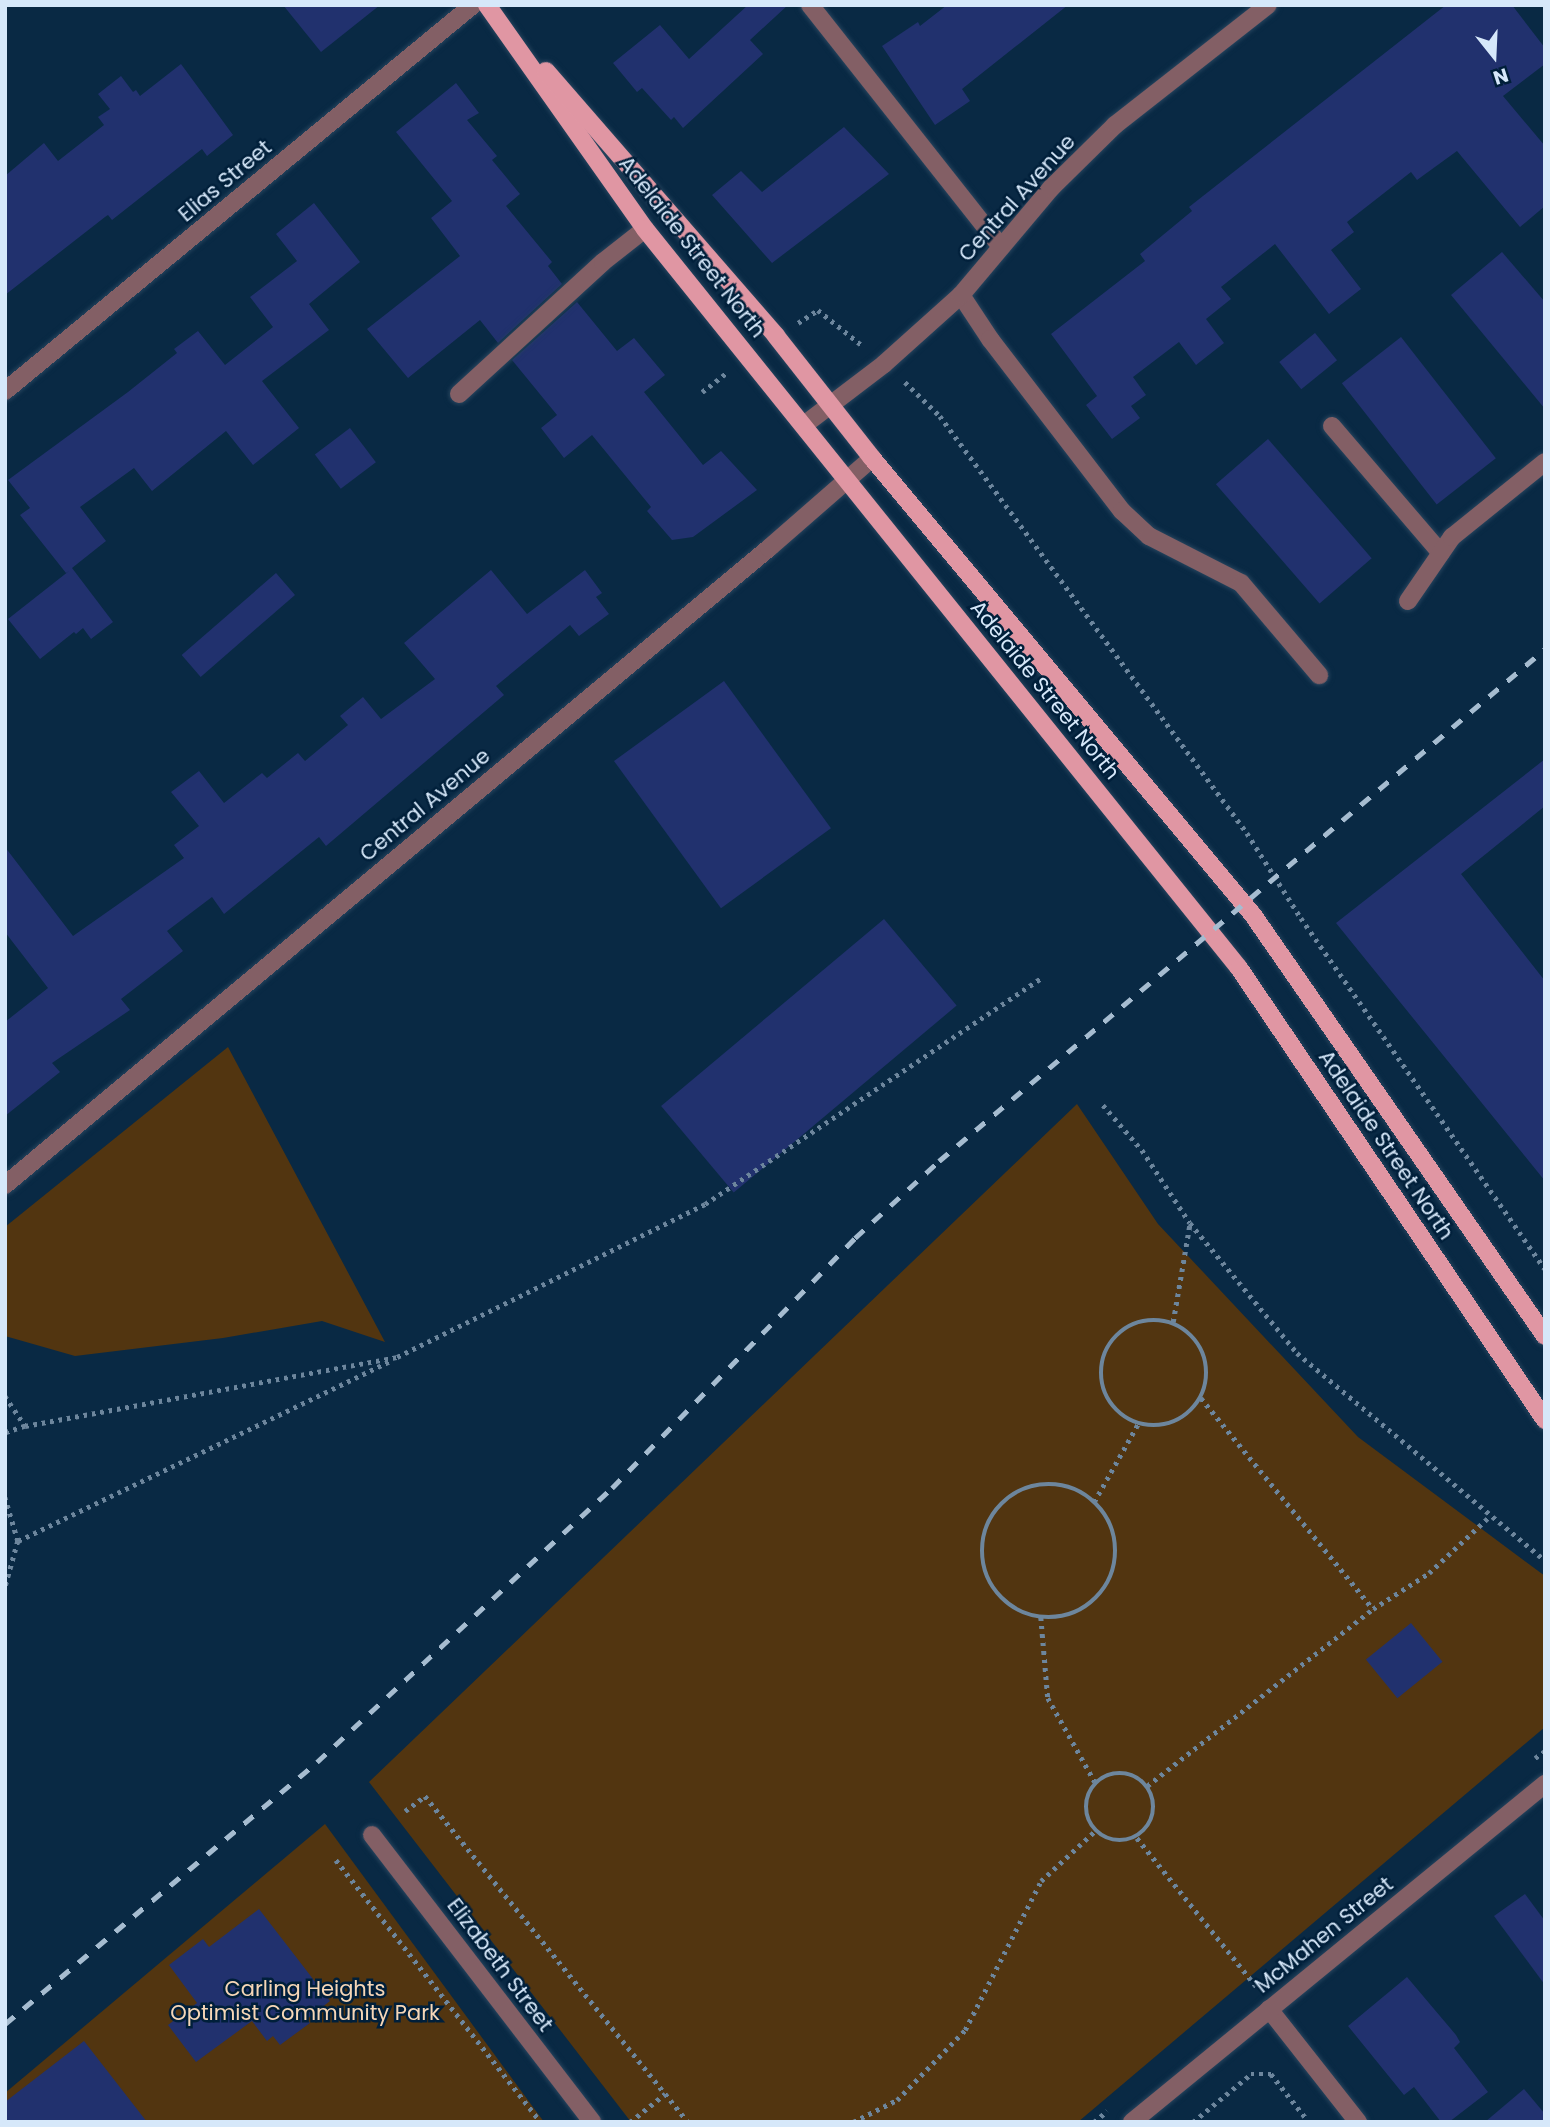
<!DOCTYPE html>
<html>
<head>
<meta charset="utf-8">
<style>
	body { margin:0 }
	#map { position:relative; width:1550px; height:2127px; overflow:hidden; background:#092944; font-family:Poppins,sans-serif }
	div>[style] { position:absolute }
	.green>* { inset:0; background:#523510 }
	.building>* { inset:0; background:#21316e; transform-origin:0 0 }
	.path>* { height:4.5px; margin-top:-2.25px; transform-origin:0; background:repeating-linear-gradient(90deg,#6d869d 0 3.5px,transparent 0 8.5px) }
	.path>.ring { margin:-2.25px; padding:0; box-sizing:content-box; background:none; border:4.5px solid #6d869d; border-radius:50% }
	.roads { filter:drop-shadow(0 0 2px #26445d) drop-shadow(0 0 2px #26445d) }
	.minor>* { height:18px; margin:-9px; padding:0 9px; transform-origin:9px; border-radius:9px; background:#835f65 }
	.major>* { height:18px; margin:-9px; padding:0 9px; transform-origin:9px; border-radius:9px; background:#e096a3 }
	.rail>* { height:5px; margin-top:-2.5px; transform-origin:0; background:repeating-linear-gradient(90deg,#a6bcd0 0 12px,transparent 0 24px) }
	span { translate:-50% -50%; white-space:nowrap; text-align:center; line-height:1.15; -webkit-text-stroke:5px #001f3a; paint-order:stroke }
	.street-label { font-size:21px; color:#d6e8fa }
	.park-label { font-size:21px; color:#f6d7b7 }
	.frame { position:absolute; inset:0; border:7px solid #d6e8fa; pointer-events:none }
	.north { position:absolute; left:1459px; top:21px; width:70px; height:70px; -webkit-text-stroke:5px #001f3a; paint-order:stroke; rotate:162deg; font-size:19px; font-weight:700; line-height:28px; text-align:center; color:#d6e8fa }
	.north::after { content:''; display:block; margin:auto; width:24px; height:32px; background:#d6e8fa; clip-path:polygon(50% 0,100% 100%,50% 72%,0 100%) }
</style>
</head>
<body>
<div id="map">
	<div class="green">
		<i style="clip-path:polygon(228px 1047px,385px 1342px,322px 1321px,223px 1338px,75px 1356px,5px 1336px,5px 1227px)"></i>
		<i style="clip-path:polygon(1077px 1104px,1158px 1224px,1358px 1437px,1545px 1576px,1545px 1727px,1078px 2122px,631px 2122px,369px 1782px)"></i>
		<i style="clip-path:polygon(325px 1824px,544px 2122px,5px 2122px,5px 2093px)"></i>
	</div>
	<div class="building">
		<i style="clip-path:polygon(283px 5px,380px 5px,321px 52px)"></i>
		<i style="clip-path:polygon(748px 5px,788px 5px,750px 40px,763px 54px,683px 128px,674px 117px,671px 120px,642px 88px,637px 92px,613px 63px,660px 25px,689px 59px)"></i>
		<i style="clip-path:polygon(947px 5px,1068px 5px,962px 89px,970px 101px,935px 125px,882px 46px,918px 22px,920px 26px)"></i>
		<i style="clip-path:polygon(1446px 5px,1512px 5px,1545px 48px,1545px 64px,1503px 96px,1545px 146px,1545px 206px,1520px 227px,1457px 151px,1417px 180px,1411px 172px,1347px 222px,1354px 232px,1331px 250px,1361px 289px,1329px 314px,1275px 244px,1221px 287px,1231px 299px,1206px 319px,1224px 343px,1196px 365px,1179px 342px,1133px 377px,1146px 395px,1131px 406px,1140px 418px,1112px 439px,1086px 405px,1097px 396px,1051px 334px,1145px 261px,1140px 254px,1192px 211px,1189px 207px)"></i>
		<i style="clip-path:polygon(181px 64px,233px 135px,207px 156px,202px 149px,112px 220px,108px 215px,105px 217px,5px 295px,5px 176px,44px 143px,58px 161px,104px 125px,98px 117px,110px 109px,98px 94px,121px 76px,133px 92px,136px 90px,140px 96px)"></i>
		<i style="clip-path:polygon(456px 83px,479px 113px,467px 120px,497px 156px,492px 160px,520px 194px,506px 206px,552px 262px,548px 266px,562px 284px,498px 343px,480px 320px,408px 378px,367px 329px,460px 256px,431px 218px,452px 201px,396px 132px)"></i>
		<i style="clip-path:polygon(844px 127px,889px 174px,772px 263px,712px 195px,741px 171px,762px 192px)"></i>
		<i style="clip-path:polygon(314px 203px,360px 262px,309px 304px,329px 330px,262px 381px,299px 428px,253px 465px,226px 431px,152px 491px,134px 468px,80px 507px,106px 541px,72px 568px,113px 622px,91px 639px,83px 628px,76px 634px,74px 632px,40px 659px,8px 619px,69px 571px,66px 573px,20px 515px,30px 508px,8px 480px,128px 392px,177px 353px,174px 349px,198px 331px,225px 365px,273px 327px,250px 297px,297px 261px,276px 234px)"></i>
		<i style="clip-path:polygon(1502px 252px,1545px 302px,1545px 409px,1451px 295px)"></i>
		<i style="clip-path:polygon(577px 302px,617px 351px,634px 338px,665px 375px,644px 392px,703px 465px,721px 451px,757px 490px,693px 537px,672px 540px,647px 511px,651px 507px,592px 435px,564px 458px,541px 428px,557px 415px,512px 360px)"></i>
		<i style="left:1315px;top:333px;width:35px;height:46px;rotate:51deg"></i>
		<i style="left:1401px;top:337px;width:154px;height:75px;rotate:52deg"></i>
		<i style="left:350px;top:428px;width:43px;height:44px;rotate:53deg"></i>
		<i style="left:1268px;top:439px;width:158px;height:69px;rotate:49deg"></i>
		<i style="clip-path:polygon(491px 570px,527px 614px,585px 570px,602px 593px,596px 597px,609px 614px,579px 636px,570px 625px,496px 686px,504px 695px,326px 846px,319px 837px,224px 914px,212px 897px,167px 931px,183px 951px,121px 999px,130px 1010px,52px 1063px,60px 1072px,5px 1116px,5px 1022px,48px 988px,5px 932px,5px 847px,73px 936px,184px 858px,174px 845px,199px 826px,171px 792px,199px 771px,224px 803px,262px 773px,267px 778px,298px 753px,305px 761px,348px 725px,340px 716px,363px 697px,381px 719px,435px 679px,404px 643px)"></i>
		<i style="left:276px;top:573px;width:29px;height:125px;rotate:49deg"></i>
		<i style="left:724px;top:681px;width:182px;height:136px;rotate:54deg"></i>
		<i style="clip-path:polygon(1545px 759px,1545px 806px,1461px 874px,1545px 981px,1545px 1181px,1336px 923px)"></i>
		<i style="left:884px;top:919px;width:113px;height:291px;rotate:50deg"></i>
		<i style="left:1411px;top:1623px;width:50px;height:58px;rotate:51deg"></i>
		<i style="clip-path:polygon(1525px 1894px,1545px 1921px,1545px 1985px,1494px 1916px)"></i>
		<i style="clip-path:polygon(259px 1909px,330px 2001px,307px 2019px,310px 2023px,280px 2045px,273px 2036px,267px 2041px,252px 2021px,196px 2062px,168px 2025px,197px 2003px,169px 1965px,203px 1939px,209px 1947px)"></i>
		<i style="clip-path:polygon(1407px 1977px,1456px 2035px,1460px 2042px,1454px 2048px,1488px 2092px,1449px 2122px,1441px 2122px,1414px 2087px,1404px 2095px,1348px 2026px)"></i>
		<i style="clip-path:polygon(84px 2041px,147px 2122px,5px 2122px,5px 2102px)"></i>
		<i style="clip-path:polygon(1524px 2089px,1545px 2114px,1545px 2122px,1485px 2122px)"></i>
	</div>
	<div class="path">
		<i style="left:798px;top:323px;width:24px;rotate:-33deg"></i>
		<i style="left:818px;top:310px;width:59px;rotate:38.8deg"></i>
		<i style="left:905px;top:382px;width:49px;rotate:44.2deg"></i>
		<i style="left:940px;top:416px;width:518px;rotate:53.64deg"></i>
		<i style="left:1247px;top:833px;width:101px;rotate:57.6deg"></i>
		<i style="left:1301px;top:918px;width:427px;rotate:55.2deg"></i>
		<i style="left:702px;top:392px;width:33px;rotate:-38deg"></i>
		<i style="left:1103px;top:1105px;width:60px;rotate:49.1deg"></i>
		<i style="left:1142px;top:1150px;width:87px;rotate:56.7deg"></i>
		<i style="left:1190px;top:1223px;width:168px;rotate:50.5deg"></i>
		<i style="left:1297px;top:1353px;width:323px;rotate:39.9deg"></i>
		<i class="ring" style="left:1101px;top:1320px;width:101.5px;height:101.5px"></i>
		<i style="left:1173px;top:1322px;width:100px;rotate:-80.3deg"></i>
		<i style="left:5px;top:1396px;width:36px;rotate:56deg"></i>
		<i style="left:25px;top:1426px;width:21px;rotate:161deg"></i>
		<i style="left:1201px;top:1398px;width:272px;rotate:50.8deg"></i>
		<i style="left:1373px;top:1609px;width:67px;rotate:-32.7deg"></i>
		<i style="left:1429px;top:1573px;width:83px;rotate:-43.1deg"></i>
		<i style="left:25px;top:1426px;width:378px;rotate:-10.5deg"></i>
		<i style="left:397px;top:1357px;width:344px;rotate:-26.4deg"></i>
		<i style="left:705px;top:1204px;width:404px;rotate:-33.9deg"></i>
		<i class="ring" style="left:982px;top:1484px;width:129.5px;height:129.5px"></i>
		<i style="left:5px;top:1497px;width:46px;rotate:73.5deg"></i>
		<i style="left:18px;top:1541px;width:49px;rotate:105.5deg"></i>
		<i style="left:1094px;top:1502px;width:90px;rotate:-60.6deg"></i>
		<i style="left:18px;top:1541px;width:415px;rotate:-25.8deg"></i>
		<i style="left:1041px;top:1617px;width:81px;rotate:85.1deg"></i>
		<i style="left:1048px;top:1698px;width:96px;rotate:60.8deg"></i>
		<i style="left:1535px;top:1758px;width:12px;rotate:-35deg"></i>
		<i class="ring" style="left:1086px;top:1773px;width:63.5px;height:63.5px"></i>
		<i style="left:1147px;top:1786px;width:287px;rotate:-38.1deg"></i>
		<i style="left:405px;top:1811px;width:25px;rotate:-37deg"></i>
		<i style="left:425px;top:1796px;width:419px;rotate:51.1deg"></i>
		<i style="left:1137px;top:1838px;width:191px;rotate:51.2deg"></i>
		<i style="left:336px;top:1860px;width:333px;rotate:52deg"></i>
		<i style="left:630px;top:2122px;width:45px;rotate:-38.7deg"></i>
		<i style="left:853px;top:2122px;width:49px;rotate:-26.6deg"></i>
		<i style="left:897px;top:2100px;width:98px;rotate:-45.8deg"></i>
		<i style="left:965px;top:2030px;width:167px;rotate:-63deg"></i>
		<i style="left:1041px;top:1881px;width:72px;rotate:-42.8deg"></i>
		<i style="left:1094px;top:2122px;width:17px;rotate:-40deg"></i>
		<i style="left:1193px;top:2122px;width:75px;rotate:-39.6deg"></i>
		<i style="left:1251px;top:2074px;width:20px"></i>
		<i style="left:1271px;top:2074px;width:61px;rotate:51.6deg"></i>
	</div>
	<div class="roads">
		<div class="minor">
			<i style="left:810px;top:5px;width:308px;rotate:51.7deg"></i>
			<i style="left:961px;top:295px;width:53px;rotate:56.6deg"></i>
			<i style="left:990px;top:339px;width:217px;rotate:52.5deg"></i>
			<i style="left:1122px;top:511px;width:37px;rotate:43deg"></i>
			<i style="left:1149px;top:536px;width:103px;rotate:27.1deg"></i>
			<i style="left:1241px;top:583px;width:121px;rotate:49.7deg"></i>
			<i style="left:5px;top:391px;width:607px;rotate:-39.52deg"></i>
			<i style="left:459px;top:394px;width:195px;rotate:-42.5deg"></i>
			<i style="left:603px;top:262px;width:53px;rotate:-38.2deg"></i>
			<i style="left:804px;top:425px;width:101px;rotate:-37.3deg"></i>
			<i style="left:884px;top:364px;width:103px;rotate:-41.9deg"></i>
			<i style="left:961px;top:295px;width:140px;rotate:-49.9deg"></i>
			<i style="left:1051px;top:188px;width:90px;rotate:-44.5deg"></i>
			<i style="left:1115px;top:125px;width:194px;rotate:-38.1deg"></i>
			<i style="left:1332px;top:426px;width:167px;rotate:49.4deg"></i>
			<i style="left:1408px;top:601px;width:78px;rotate:-55.5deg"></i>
			<i style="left:1452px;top:537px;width:119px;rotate:-38.9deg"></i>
			<i style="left:5px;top:1185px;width:995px;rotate:-39.82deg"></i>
			<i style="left:769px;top:548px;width:137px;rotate:-41.1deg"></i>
			<i style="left:372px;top:1835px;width:362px;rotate:52.5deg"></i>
			<i style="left:1269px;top:2009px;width:144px;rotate:51.8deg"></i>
			<i style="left:1132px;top:2122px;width:534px;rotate:-39.3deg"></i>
		</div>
		<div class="major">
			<i style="left:487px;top:5px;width:274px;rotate:54.8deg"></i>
			<i style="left:645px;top:229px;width:948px;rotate:51.21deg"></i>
			<i style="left:1239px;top:968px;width:546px;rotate:55.9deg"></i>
			<i style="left:546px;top:71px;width:351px;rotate:49deg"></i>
			<i style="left:776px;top:336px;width:155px;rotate:51.8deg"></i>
			<i style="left:872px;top:458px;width:595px;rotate:50.18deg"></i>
			<i style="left:1253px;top:915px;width:512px;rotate:55.26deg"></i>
		</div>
	</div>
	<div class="rail">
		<i style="left:5px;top:2024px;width:407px;rotate:-40deg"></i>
		<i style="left:317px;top:1762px;width:403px;rotate:-42.9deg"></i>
		<i style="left:612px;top:1488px;width:349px;rotate:-45.8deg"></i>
		<i style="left:855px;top:1238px;width:114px;rotate:-42.5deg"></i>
		<i style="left:939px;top:1161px;width:793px;rotate:-40.19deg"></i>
	</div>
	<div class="street-label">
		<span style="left:225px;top:181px;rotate:-40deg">Elias Street</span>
		<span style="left:1017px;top:198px;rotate:-48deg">Central Avenue</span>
		<span style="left:692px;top:247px;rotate:52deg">Adelaide Street North</span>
		<span style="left:1045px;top:690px;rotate:51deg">Adelaide Street North</span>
		<span style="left:425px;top:805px;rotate:-40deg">Central Avenue</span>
		<span style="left:1386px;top:1145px;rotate:56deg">Adelaide Street North</span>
		<span style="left:1324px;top:1935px;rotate:-39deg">McMahen Street</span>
		<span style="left:500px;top:1965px;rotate:53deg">Elizabeth Street</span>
	</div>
	<div class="park-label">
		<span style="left:305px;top:2001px">Carling Heights<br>Optimist Community Park</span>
	</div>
	<div class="frame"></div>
	<div class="north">N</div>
</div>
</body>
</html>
